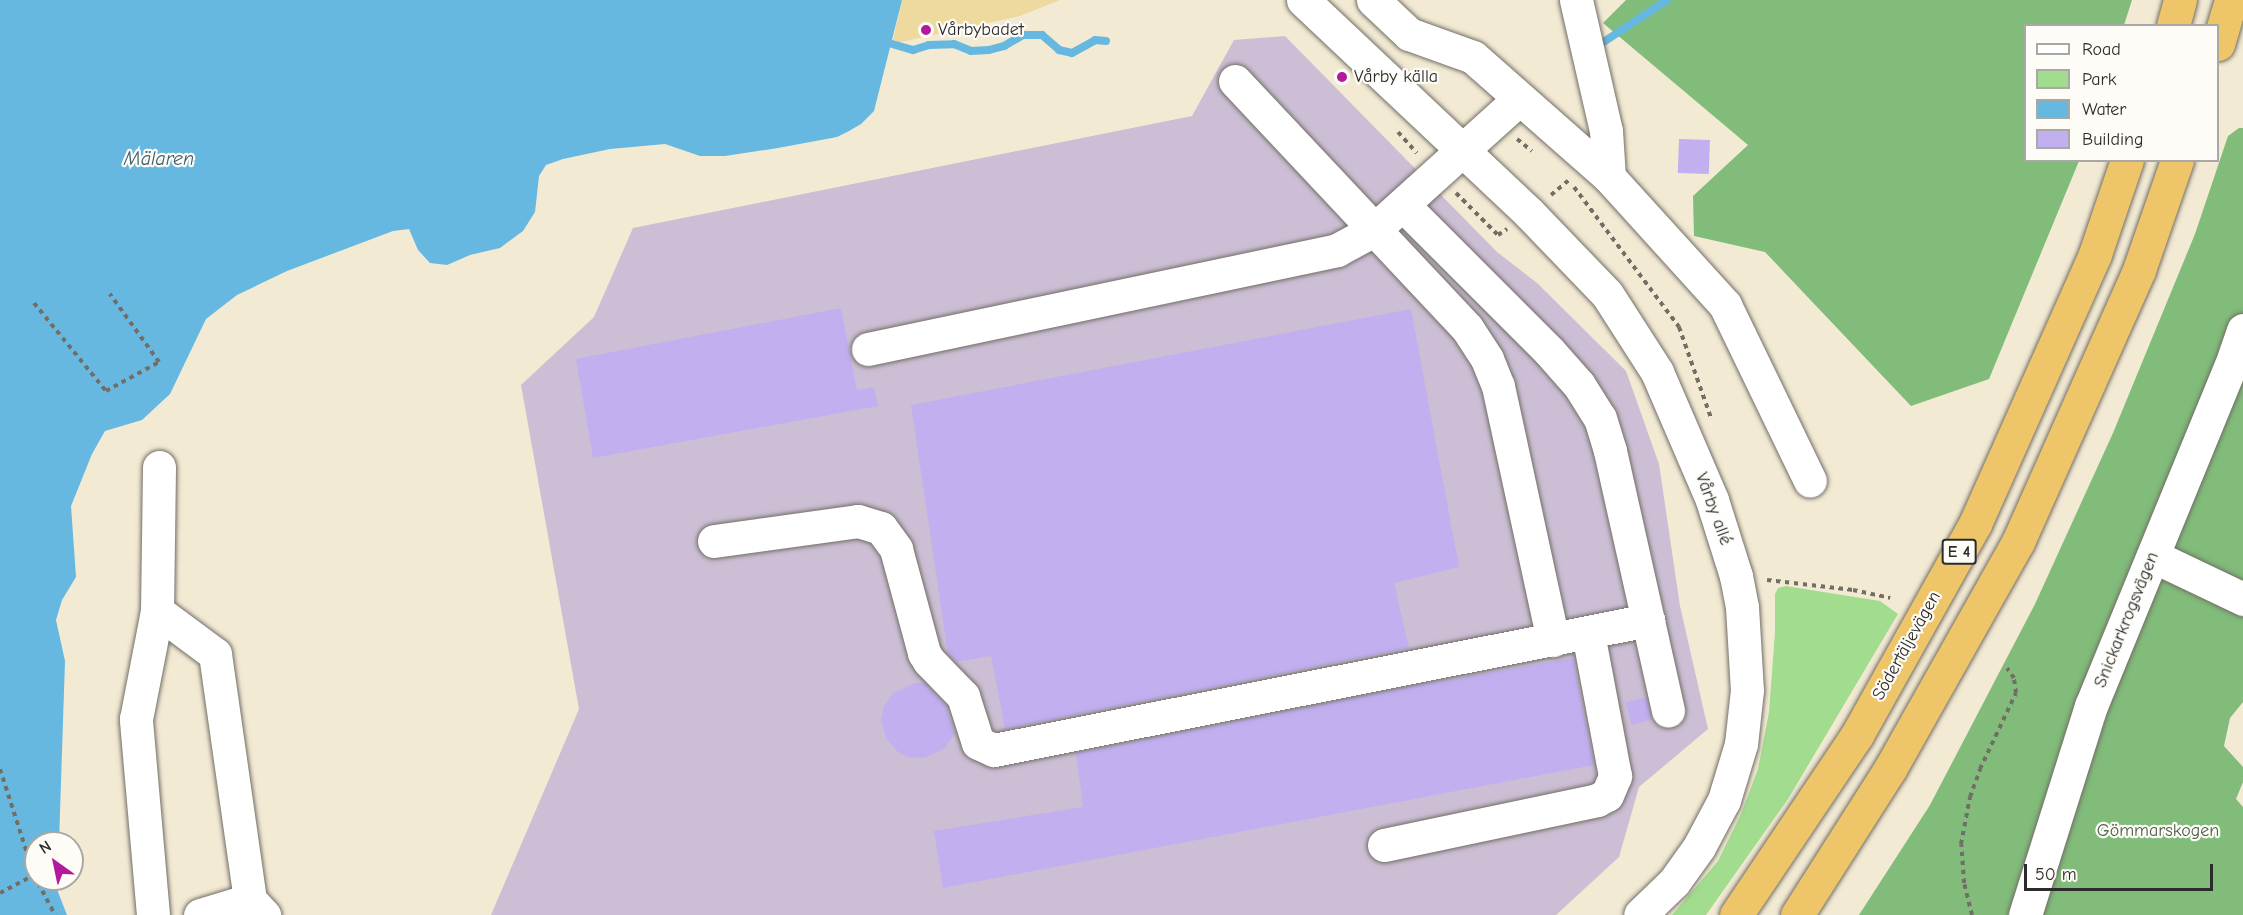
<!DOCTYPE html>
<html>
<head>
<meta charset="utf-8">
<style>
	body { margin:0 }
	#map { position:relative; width:2243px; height:915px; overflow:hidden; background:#f3ead4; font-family:"Comic Neue",sans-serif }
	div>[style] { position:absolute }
	.industrial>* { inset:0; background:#ccbed4 }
	.green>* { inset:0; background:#a2dc8f }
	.forest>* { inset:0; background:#81bc7a }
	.sand>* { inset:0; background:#eeda9e }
	.water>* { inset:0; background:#66b8e1 }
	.stream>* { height:8px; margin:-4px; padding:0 4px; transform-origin:4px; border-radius:4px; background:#66b8e1 }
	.building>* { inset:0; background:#c2afef; transform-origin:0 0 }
	.path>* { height:4px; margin-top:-2px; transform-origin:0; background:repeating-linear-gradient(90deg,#716e66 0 4.5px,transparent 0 9px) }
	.roads { filter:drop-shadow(0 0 2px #716e66) drop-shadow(0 0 2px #716e66) }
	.minor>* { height:33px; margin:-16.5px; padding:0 16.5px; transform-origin:16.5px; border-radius:16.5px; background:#fff }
	.highway>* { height:33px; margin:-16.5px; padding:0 16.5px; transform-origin:16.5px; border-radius:16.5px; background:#eec569 }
	.dots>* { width:16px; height:16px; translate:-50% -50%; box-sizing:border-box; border:3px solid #fdfcf7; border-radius:50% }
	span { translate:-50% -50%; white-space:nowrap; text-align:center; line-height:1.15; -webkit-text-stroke:4.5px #fdfcf7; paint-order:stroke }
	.shield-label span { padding:2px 4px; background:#fdfcf7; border:2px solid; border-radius:4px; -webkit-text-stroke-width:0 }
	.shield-label { font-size:16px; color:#2b2b2b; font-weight:700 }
	.poi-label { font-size:18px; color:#2b2b2b }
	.left { translate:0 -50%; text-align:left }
	.street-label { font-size:18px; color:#2b2b2b }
	.park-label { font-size:18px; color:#4f6049 }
	.water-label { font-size:20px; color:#405c6b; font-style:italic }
	.legend { position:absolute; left:2024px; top:24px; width:195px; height:138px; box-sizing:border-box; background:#fdfcf7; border:2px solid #a9a8a5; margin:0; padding:8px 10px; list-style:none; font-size:18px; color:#2b2b2b }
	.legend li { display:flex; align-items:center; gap:12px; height:30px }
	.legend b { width:30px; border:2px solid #a9a8a5 }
	.north { position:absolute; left:24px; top:831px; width:60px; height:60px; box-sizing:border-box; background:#fdfcf7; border:2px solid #a9a8a5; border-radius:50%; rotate:327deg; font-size:16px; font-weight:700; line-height:24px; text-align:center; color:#2b2b2b }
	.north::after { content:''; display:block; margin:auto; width:21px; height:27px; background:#b5179e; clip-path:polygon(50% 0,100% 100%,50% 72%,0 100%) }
	.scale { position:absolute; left:2024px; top:864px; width:189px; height:27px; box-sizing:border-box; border:3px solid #2b2b2b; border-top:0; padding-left:8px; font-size:18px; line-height:21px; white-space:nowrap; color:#2b2b2b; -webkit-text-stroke:4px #fdfcf7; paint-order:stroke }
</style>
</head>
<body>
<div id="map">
	<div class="industrial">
		<i style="clip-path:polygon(1285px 36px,1497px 252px,1537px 283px,1626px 371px,1659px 464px,1680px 606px,1708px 729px,1639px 787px,1619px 857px,1556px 915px,491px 915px,579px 709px,521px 385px,594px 317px,633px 228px,1192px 116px,1234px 40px)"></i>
	</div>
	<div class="green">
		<i style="clip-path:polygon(1786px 586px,1880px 601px,1898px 614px,1788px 799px,1706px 915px,1672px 915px,1718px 861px,1741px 814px,1758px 769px,1769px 712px,1775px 632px,1775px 594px,1778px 588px)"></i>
	</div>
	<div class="forest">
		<i style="clip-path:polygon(1626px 0,2132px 0,2124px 25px,2026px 26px,2026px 160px,2079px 161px,1989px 379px,1911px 406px,1765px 252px,1694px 236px,1693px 196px,1748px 145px,1603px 23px)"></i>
		<i style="clip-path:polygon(2239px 128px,2243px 128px,2243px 702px,2230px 718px,2224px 746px,2243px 767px,2243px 782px,2236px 799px,2243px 807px,2243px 915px,1859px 915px,1930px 805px,2035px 604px,2113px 433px,2195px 234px,2228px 136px)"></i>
	</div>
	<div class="sand">
		<i style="clip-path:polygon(902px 0,1060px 0,1020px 16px,892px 44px)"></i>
	</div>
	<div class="water">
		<i style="clip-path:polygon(0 0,902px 0,874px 111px,861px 124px,849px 131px,837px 137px,778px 148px,725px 156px,700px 156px,665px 144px,610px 149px,563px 159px,546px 165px,539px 176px,535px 212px,523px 231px,500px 248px,470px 255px,447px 265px,430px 263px,418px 250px,409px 229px,393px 231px,287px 271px,237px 295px,206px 319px,170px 394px,142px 420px,105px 431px,92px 454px,71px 506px,76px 577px,62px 600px,56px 620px,65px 661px,59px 843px,36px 843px,36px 879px,58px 879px,58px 892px,67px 915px,0 915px)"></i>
	</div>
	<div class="stream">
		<i style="left:892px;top:44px;width:22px;rotate:16deg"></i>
		<i style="left:913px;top:50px;width:17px;rotate:-17deg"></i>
		<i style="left:929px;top:45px;width:25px;rotate:-2deg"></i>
		<i style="left:954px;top:44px;width:18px;rotate:22deg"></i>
		<i style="left:971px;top:51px;width:18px;rotate:-3deg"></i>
		<i style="left:989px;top:50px;width:16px;rotate:-15deg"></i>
		<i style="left:1004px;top:46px;width:22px;rotate:-30deg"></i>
		<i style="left:1023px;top:35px;width:19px"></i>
		<i style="left:1042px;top:35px;width:23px;rotate:41deg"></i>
		<i style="left:1059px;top:50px;width:13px;rotate:13deg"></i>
		<i style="left:1072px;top:53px;width:26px;rotate:-29deg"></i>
		<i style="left:1095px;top:40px;width:11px;rotate:5deg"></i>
		<i style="left:1596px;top:47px;width:85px;rotate:-33.5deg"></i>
	</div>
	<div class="building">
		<i style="left:1679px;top:139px;width:31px;height:34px;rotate:2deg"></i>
		<i style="clip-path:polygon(841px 308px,857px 390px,874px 387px,878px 406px,593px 458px,576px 359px)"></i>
		<i style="clip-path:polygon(1411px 309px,1459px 567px,1394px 583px,1409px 648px,1005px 729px,991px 656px,956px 662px,948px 654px,911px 405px)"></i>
		<i style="clip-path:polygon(1573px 658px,1594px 765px,943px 888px,934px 831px,1083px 807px,1076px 753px,1417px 685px)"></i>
		<i style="clip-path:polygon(915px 683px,925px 683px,946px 706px,955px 733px,945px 748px,924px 758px,907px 757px,897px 751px,886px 738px,881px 720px,884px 706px,893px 693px)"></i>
		<i style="left:1646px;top:697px;width:23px;height:21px;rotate:75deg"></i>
	</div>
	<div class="path">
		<i style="left:1398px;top:132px;width:28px;rotate:48deg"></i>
		<i style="left:1517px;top:139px;width:19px;rotate:39deg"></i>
		<i style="left:1574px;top:187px;width:175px;rotate:53.1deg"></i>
		<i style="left:1679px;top:327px;width:96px;rotate:70.6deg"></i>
		<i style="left:1456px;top:193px;width:59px;rotate:45deg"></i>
		<i style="left:1498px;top:235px;width:11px;rotate:-34deg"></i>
		<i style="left:1551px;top:195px;width:23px;rotate:-40deg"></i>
		<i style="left:34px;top:303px;width:114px;rotate:50.7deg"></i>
		<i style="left:106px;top:391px;width:60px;rotate:-28.7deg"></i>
		<i style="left:159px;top:362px;width:84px;rotate:-125.8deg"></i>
		<i style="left:1767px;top:580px;width:87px;rotate:6.6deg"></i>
		<i style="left:1853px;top:590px;width:38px;rotate:12deg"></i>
		<i style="left:0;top:769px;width:111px;rotate:72.2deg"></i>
		<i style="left:34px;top:875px;width:45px;rotate:62.3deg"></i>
		<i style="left:0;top:893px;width:38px;rotate:-28deg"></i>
		<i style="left:1972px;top:915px;width:33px;rotate:-104deg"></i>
		<i style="left:1964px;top:883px;width:39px;rotate:-94deg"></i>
		<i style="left:1961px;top:844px;width:48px;rotate:-79.2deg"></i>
		<i style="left:1970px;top:797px;width:30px;rotate:-70deg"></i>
		<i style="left:1980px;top:769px;width:84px;rotate:-64.7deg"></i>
		<i style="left:2016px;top:693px;width:15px;rotate:-98deg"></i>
		<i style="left:2014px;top:678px;width:12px;rotate:-125deg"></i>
	</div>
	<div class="roads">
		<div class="minor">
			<i style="left:1303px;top:0;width:311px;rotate:43.3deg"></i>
			<i style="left:1529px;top:213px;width:112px;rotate:46.1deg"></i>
			<i style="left:1607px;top:294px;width:93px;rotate:57.3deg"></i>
			<i style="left:1657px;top:372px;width:139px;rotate:66.7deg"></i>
			<i style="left:1712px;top:500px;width:80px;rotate:72.5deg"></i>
			<i style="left:1736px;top:576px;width:32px;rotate:79deg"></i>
			<i style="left:1742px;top:607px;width:83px;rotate:86.6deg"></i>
			<i style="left:1747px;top:690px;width:54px;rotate:96.3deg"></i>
			<i style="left:1741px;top:744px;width:59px;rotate:106.9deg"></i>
			<i style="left:1724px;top:800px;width:53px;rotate:118deg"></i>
			<i style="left:1699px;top:847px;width:43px;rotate:125.5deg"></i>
			<i style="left:1674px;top:882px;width:47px;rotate:135.9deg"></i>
			<i style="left:1373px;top:0;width:50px;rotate:43.4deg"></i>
			<i style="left:1409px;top:34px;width:68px;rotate:19.8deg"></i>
			<i style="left:1473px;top:57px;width:181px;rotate:41.4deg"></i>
			<i style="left:1609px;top:177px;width:173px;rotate:47.8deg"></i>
			<i style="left:1725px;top:305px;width:195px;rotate:64.2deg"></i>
			<i style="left:1576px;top:0;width:134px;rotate:77.1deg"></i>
			<i style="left:1606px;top:131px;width:46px;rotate:86.3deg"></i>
			<i style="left:1235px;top:81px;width:339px;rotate:46.8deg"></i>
			<i style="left:1467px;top:328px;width:37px;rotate:57deg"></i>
			<i style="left:1487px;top:359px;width:29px;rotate:68deg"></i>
			<i style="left:1498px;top:386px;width:260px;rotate:77.8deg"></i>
			<i style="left:1403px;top:205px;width:206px;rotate:45deg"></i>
			<i style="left:1549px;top:351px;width:45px;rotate:48.6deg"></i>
			<i style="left:1579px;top:385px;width:39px;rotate:58deg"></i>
			<i style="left:1600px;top:418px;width:34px;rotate:73deg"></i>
			<i style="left:1610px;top:451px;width:266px;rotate:77.4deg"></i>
			<i style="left:868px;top:349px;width:479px;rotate:-11.9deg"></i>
			<i style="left:1337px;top:250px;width:42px;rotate:-28.4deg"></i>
			<i style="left:1374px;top:230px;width:194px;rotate:-42.1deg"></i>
			<i style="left:714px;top:541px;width:145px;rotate:-7.9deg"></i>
			<i style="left:858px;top:521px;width:24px;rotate:17deg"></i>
			<i style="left:881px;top:528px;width:26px;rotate:54deg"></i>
			<i style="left:896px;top:549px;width:108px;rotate:74.9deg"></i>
			<i style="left:924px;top:653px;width:9px;rotate:58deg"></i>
			<i style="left:929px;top:661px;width:49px;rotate:45.8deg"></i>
			<i style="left:963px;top:696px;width:49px;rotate:72.3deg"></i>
			<i style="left:978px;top:743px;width:17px;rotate:24deg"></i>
			<i style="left:994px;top:750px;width:667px;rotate:-11.24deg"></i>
			<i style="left:2153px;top:556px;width:100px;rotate:25.5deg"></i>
			<i style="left:157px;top:611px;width:72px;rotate:36.6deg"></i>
			<i style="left:215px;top:654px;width:248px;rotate:81.9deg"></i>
			<i style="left:250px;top:900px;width:21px;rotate:47deg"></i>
			<i style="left:1384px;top:845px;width:218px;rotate:-11.9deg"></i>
			<i style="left:1597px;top:800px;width:11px;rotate:-27deg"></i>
			<i style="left:1607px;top:795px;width:21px;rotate:-67deg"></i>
			<i style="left:1615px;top:776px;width:146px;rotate:-100.7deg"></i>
			<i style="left:153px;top:915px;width:197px;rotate:-95deg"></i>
			<i style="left:136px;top:719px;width:110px;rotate:-79deg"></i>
			<i style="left:157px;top:611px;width:144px;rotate:-89.2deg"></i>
			<i style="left:200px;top:915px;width:52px;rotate:-16.7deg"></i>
			<i style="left:2025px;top:915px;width:219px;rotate:-72.5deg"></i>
			<i style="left:2091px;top:706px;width:369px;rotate:-67.7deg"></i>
			<i style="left:2231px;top:365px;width:37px;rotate:-71deg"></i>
		</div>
		<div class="highway">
			<i style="left:2173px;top:26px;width:27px;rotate:-75deg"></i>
			<i style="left:2218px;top:44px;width:46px;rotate:-73.5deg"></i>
			<i style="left:1736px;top:915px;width:217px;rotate:-56.1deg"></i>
			<i style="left:1857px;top:735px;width:242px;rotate:-60.8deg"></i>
			<i style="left:1975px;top:524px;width:295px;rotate:-66deg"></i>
			<i style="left:2095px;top:254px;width:99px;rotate:-71.2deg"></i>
			<i style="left:1797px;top:915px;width:173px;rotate:-57.5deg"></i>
			<i style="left:1890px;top:769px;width:261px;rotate:-60.6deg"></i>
			<i style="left:2018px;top:542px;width:298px;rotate:-66deg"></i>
			<i style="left:2139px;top:270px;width:116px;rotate:-70.9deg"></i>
		</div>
	</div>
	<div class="dots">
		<i style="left:926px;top:30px;background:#b5179e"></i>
		<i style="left:1342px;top:77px;background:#b5179e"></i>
	</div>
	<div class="shield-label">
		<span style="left:1959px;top:552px">E 4</span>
	</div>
	<div class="poi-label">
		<span class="left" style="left:938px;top:30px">Vårbybadet</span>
		<span class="left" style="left:1354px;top:77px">Vårby källa</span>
	</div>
	<div class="street-label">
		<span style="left:1713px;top:509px;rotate:70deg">Vårby allé</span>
		<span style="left:2127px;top:620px;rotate:-68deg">Snickarkrogsvägen</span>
		<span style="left:1907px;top:646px;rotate:-61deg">Södertäljevägen</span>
	</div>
	<div class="park-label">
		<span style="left:2158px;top:831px">Gömmarskogen</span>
	</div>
	<div class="water-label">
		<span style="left:159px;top:158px">Mälaren</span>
	</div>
	<ul class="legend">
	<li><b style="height:8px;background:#fff"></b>Road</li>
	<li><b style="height:16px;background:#a2dc8f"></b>Park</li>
	<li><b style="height:16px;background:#66b8e1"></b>Water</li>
	<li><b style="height:16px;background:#c2afef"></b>Building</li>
	</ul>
	<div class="north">N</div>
	<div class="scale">50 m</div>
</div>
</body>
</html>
